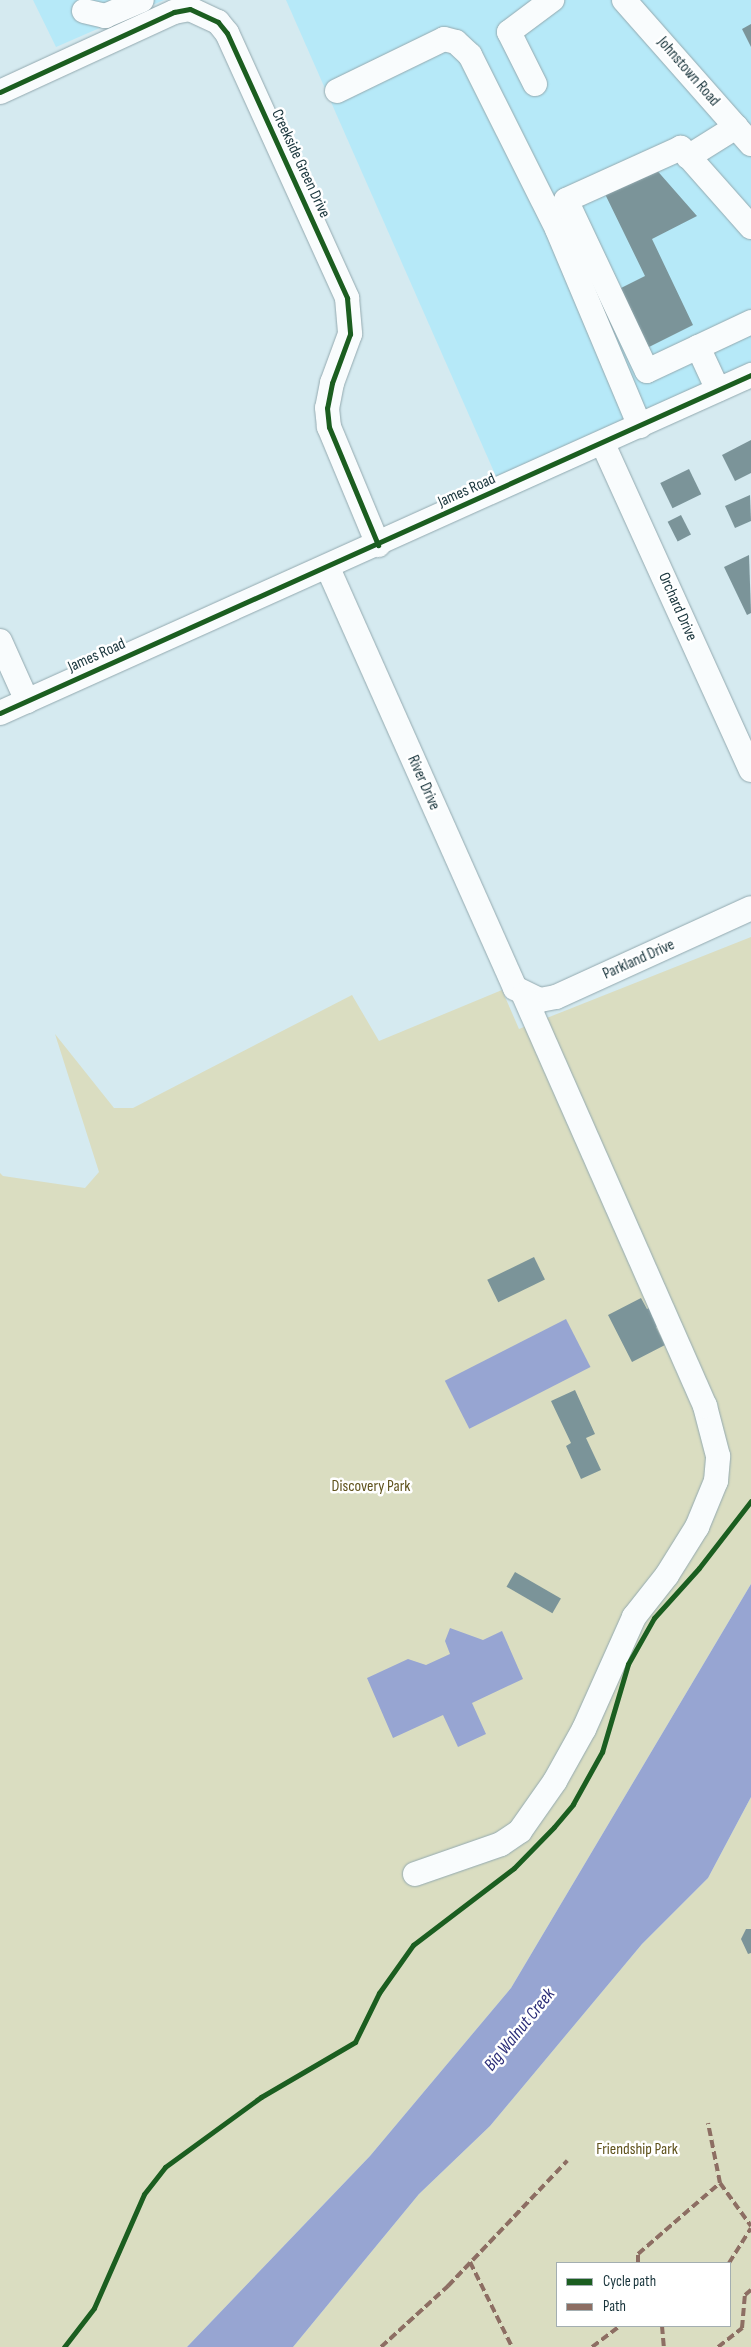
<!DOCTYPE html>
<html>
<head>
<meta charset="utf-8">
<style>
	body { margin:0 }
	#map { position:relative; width:751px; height:2347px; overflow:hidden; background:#d5eaf0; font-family:"Sofia Sans Condensed",sans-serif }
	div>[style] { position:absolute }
	.built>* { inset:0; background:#b6e9f8 }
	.green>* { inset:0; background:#daddc1 }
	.water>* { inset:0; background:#97a5d2; transform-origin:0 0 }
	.building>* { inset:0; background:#7b9499; transform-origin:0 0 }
	.roads { filter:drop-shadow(0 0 1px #93a9af) drop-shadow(0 0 1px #93a9af) }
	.minor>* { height:24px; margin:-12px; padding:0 12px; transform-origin:12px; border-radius:12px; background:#f9fcfd }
	.quiet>* { height:4px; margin-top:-2px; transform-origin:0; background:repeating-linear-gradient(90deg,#8d6e63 0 8px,transparent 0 12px) }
	.cycleway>* { height:5px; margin:-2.5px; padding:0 2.5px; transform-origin:2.5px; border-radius:2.5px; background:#1b5e20 }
	span { translate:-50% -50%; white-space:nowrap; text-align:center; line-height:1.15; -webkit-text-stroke:5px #fff; paint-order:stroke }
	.street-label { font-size:16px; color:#18343b }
	.park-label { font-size:16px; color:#5f521c }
	.water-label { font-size:18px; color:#2b2d78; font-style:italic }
	.legend { position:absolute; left:556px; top:2262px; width:175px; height:65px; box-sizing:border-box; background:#fff; border:1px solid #a3aeb1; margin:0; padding:6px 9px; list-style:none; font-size:15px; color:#18343b }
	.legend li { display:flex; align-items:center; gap:10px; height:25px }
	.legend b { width:25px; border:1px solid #a3aeb1 }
</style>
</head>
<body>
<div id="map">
	<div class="built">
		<i style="clip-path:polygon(33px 0,164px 0,56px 47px)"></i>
		<i style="clip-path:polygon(286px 0,751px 0,751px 388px,506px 499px)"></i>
	</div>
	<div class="green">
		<i style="clip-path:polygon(751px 937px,751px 1584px,511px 1988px,370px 2156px,187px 2347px,0 2347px,0 1173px,3px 1176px,85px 1188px,99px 1172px,55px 1034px,114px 1108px,133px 1108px,352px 995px,379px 1041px,502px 990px,519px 1029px)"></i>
		<i style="clip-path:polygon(evenodd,751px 1797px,751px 2347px,293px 2347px,419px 2194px,490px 2126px,642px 1944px,708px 1878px,751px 1797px,557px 2263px,730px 2263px,730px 2326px,557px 2326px,557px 2263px)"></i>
	</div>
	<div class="water">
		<i style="left:566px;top:1319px;width:54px;height:136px;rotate:63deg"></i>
		<i style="clip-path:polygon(751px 1584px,751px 1797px,708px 1878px,642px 1944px,490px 2126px,419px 2194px,293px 2347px,187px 2347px,370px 2156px,511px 1988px)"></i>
		<i style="clip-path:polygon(450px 1628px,483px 1640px,502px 1631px,523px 1679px,472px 1703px,486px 1734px,458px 1747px,443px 1715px,393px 1738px,367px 1678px,408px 1659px,426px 1665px,450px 1654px,445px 1641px)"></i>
	</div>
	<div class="building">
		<i style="clip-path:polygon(751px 24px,751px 47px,742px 29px)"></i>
		<i style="clip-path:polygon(654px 167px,697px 216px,652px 239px,693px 325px,641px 351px,613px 292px,645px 276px,604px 192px)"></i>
		<i style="clip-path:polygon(751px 440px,751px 473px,735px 481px,722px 455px)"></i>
		<i style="left:689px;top:469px;width:28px;height:32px;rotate:64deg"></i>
		<i style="clip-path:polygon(750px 495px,751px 521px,735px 528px,725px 506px)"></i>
		<i style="left:681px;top:515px;width:22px;height:15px;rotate:63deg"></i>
		<i style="clip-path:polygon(749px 555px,751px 613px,747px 615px,724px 567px)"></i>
		<i style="left:534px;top:1257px;width:25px;height:52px;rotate:64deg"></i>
		<i style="clip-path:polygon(641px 1298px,647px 1309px,654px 1306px,663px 1323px,656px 1327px,665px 1345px,632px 1362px,608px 1315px)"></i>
		<i style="clip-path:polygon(575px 1390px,595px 1434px,586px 1438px,601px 1470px,581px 1479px,566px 1446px,571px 1443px,551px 1401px)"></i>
		<i style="left:515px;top:1572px;width:53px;height:17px;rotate:30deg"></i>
		<i style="clip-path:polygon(746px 1929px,751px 1929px,751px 1953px,748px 1954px,741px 1939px)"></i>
	</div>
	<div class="roads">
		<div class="minor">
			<i style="left:624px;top:0;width:192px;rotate:48.6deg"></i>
			<i style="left:84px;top:11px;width:22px;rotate:13deg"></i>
			<i style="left:105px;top:16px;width:40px;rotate:-23.4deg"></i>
			<i style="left:535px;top:84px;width:58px;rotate:-116.6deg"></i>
			<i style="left:509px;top:32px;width:54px;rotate:-36.7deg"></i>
			<i style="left:337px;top:91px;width:119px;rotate:-25.9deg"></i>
			<i style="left:444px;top:39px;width:12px;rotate:14deg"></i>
			<i style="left:456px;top:42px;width:19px;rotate:43deg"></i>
			<i style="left:470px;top:55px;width:195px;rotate:63.4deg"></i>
			<i style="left:557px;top:229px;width:214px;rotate:67.2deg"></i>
			<i style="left:0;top:92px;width:192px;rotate:-24.7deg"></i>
			<i style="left:174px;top:12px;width:16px;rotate:-11deg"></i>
			<i style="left:190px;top:9px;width:31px;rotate:25deg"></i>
			<i style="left:218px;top:22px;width:14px;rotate:51deg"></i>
			<i style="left:227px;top:33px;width:291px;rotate:65.6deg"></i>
			<i style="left:347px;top:298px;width:36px;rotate:85deg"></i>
			<i style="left:350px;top:334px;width:52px;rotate:110.2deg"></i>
			<i style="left:332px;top:383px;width:25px;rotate:101deg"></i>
			<i style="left:327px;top:408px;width:19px;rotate:84deg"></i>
			<i style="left:329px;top:427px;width:128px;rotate:67.4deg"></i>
			<i style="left:688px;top:157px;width:57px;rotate:-32deg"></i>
			<i style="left:751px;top:227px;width:106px;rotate:-131.5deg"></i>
			<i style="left:681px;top:148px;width:126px;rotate:155.7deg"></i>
			<i style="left:566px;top:200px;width:189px;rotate:64.7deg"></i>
			<i style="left:647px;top:371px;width:115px;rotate:-25.2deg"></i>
			<i style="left:698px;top:347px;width:47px;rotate:65.1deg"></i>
			<i style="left:603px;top:444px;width:358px;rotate:65.6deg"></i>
			<i style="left:328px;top:568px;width:460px;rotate:66deg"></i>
			<i style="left:515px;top:988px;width:28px;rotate:26deg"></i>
			<i style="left:540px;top:1000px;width:16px;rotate:-11deg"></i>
			<i style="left:556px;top:997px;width:214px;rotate:-24.5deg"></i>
			<i style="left:0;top:641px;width:66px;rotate:65.8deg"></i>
			<i style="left:0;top:713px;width:824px;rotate:-24.23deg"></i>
			<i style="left:415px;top:1874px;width:91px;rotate:-19.2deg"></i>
			<i style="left:501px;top:1844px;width:23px;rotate:-34deg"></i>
			<i style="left:520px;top:1831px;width:61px;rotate:-55deg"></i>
			<i style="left:555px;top:1781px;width:60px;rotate:-60.9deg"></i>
			<i style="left:584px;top:1729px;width:123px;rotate:-65.9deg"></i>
			<i style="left:634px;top:1617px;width:53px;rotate:-51.8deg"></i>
			<i style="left:667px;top:1575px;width:57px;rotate:-58deg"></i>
			<i style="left:697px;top:1527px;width:50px;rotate:-67.6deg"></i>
			<i style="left:716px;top:1481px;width:25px;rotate:-85deg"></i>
			<i style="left:718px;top:1456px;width:52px;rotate:-104.6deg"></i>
			<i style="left:705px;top:1406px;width:449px;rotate:-113.8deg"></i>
		</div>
	</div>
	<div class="quiet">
		<i style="left:720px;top:2183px;width:53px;rotate:54.2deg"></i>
		<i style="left:470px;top:2262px;width:95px;rotate:63.7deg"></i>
		<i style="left:638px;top:2263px;width:9px;rotate:-90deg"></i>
		<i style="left:638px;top:2254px;width:108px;rotate:-40.9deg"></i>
		<i style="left:720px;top:2183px;width:61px;rotate:-101.3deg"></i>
		<i style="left:729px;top:2263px;width:41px;rotate:-57.8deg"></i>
		<i style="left:662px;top:2326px;width:21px;rotate:85deg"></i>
		<i style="left:381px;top:2347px;width:91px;rotate:-42.3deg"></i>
		<i style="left:448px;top:2286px;width:173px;rotate:-46.4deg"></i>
		<i style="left:592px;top:2347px;width:35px;rotate:-37deg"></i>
		<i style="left:718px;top:2347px;width:31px;rotate:-38deg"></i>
		<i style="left:742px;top:2328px;width:33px;rotate:-85deg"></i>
		<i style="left:745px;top:2295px;width:8px;rotate:-40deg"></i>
	</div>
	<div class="cycleway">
		<i style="left:0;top:92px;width:192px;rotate:-24.7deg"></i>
		<i style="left:174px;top:12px;width:16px;rotate:-11deg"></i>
		<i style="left:190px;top:9px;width:31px;rotate:25deg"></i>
		<i style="left:218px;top:22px;width:14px;rotate:51deg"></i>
		<i style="left:227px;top:33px;width:291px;rotate:65.6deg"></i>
		<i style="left:347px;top:298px;width:36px;rotate:85deg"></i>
		<i style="left:350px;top:334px;width:52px;rotate:110.2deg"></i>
		<i style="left:332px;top:383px;width:25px;rotate:101deg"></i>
		<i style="left:327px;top:408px;width:19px;rotate:84deg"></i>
		<i style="left:329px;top:427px;width:128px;rotate:67.4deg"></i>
		<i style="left:0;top:713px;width:824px;rotate:-24.23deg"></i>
		<i style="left:64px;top:2347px;width:49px;rotate:-52.4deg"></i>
		<i style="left:94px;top:2308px;width:124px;rotate:-66.3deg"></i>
		<i style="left:144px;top:2194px;width:34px;rotate:-52deg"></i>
		<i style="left:165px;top:2167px;width:119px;rotate:-36.1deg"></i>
		<i style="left:261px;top:2097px;width:109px;rotate:-30.3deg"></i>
		<i style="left:355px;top:2042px;width:55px;rotate:-63.9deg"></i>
		<i style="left:379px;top:1993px;width:59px;rotate:-54.7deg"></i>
		<i style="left:413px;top:1945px;width:127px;rotate:-37.3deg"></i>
		<i style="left:514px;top:1868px;width:57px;rotate:-45.7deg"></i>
		<i style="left:554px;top:1827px;width:30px;rotate:-50deg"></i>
		<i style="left:573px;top:1804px;width:60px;rotate:-60.9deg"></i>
		<i style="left:602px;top:1752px;width:92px;rotate:-73.5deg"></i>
		<i style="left:628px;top:1664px;width:53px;rotate:-60.5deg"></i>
		<i style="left:654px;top:1618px;width:67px;rotate:-48deg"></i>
		<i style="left:699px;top:1568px;width:85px;rotate:-52.2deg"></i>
	</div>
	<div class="street-label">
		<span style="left:688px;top:72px;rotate:49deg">Johnstown Road</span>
		<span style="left:300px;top:164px;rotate:65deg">Creekside Green Drive</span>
		<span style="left:467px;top:491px;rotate:-24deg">James Road</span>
		<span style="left:677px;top:607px;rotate:66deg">Orchard Drive</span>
		<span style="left:97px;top:656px;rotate:-24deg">James Road</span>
		<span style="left:423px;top:783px;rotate:66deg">River Drive</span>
		<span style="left:639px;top:960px;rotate:-24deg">Parkland Drive</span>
	</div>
	<div class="park-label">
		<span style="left:371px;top:1487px">Discovery Park</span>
		<span style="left:637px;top:2150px">Friendship Park</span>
	</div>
	<div class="water-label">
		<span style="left:520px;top:2030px;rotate:-51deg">Big Walnut Creek</span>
	</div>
	<ul class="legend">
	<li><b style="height:6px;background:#1b5e20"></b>Cycle path</li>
	<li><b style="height:6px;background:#8d6e63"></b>Path</li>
	</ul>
</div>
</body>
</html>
